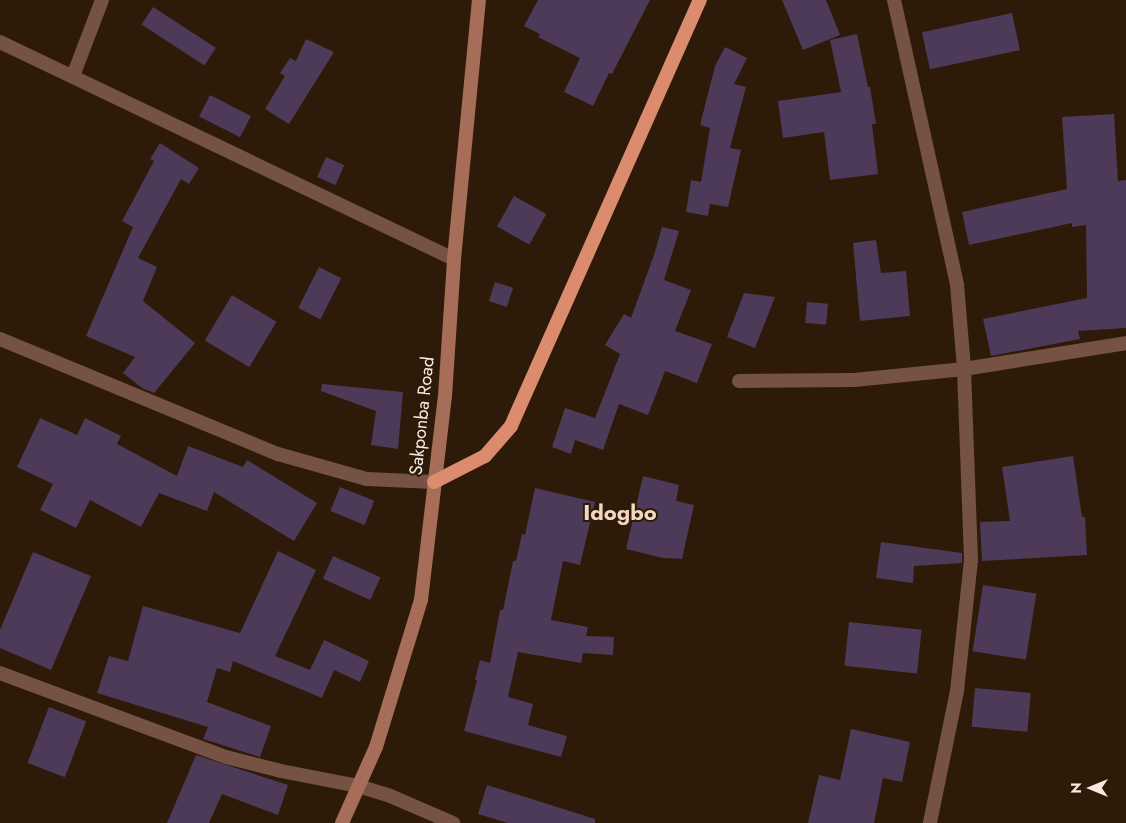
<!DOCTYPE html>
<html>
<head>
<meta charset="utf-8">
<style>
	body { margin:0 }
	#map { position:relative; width:1126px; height:823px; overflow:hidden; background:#2e1a08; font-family:Jost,sans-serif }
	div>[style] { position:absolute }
	.building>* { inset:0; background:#4d3958; transform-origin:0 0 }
	.minor>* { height:14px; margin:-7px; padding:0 7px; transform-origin:7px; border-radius:7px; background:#755244 }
	.secondary>* { height:14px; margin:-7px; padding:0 7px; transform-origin:7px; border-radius:7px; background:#a66d58 }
	.trunk>* { height:14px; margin:-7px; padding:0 7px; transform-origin:7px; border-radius:7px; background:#dc8c6e }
	span { translate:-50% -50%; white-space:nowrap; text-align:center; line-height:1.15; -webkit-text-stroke:4px #2e1a08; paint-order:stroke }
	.street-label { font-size:18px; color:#f8eadf }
	.district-label { font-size:22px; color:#f3d7c0; font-weight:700 }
	.north { position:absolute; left:1066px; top:763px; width:50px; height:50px; -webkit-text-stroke:4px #2e1a08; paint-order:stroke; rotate:270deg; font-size:14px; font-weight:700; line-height:20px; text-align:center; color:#f8eadf }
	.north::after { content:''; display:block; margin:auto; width:18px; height:22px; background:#f8eadf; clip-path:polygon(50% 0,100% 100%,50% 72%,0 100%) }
</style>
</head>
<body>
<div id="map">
	<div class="building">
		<i style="clip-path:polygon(538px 0,650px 0,612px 74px,609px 73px,593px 106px,564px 92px,580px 58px,538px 37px,540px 34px,524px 26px)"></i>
		<i style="clip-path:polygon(782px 0,826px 0,840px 35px,803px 50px)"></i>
		<i style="left:153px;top:7px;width:75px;height:21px;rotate:33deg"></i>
		<i style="left:1012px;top:13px;width:38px;height:92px;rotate:78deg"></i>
		<i style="clip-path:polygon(857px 34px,868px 87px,870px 87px,876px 124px,872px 124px,878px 174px,830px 180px,824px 132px,783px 138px,778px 101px,841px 92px,830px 40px)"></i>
		<i style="clip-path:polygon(306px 39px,334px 52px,289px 124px,265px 109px,285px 76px,280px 73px,290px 58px,296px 61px)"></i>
		<i style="clip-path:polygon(725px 47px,747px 58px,734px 84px,746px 87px,730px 148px,741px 150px,728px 207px,710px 204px,708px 216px,686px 212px,691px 180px,701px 182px,710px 128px,700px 125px,715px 66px)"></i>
		<i style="left:210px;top:95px;width:46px;height:24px;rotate:27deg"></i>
		<i style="clip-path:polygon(1114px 114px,1118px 181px,1126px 180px,1126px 328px,1078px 331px,1080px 339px,991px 356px,983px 319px,1087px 298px,1086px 225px,1072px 227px,1072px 223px,969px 245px,962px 212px,1067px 189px,1062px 117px)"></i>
		<i style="clip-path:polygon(160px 143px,199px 168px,189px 184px,181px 179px,138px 258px,157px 267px,143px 301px,195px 343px,154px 393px,142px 388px,123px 373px,135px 357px,86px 336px,133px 227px,122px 221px,154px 161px,150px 159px)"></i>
		<i style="left:326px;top:157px;width:20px;height:22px;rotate:24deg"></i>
		<i style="left:514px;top:196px;width:37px;height:35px;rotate:29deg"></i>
		<i style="clip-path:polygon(662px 227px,679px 231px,664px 280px,691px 290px,675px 331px,712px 344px,697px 383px,665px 371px,648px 415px,619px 404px,603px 450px,575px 440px,571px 454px,552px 447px,565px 408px,595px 418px,620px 354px,605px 345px,624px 314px,631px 318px,654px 255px)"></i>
		<i style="clip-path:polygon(876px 240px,881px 273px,906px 271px,910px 316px,860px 321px,853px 243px)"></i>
		<i style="left:319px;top:267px;width:25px;height:46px;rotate:27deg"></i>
		<i style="left:495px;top:282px;width:19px;height:20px;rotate:18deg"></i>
		<i style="clip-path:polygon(744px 293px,775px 297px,755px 348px,727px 337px)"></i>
		<i style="left:232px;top:295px;width:52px;height:53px;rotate:31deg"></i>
		<i style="left:807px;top:302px;width:21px;height:21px;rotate:5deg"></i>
		<i style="clip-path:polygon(322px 384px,403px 392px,398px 449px,371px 445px,376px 411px,321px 391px)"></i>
		<i style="clip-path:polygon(40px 418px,77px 435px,85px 418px,121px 436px,117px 444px,177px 476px,188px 446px,243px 467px,247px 460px,317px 503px,294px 541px,214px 492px,207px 511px,159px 493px,141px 527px,90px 500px,76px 528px,40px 510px,53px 484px,17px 467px)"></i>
		<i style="clip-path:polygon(1073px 456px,1082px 517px,1085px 517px,1087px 555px,982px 561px,980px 522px,1010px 521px,1002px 467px)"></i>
		<i style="clip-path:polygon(643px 476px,679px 485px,676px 501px,694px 505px,682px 559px,663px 558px,626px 549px)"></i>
		<i style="left:340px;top:487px;width:37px;height:26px;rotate:22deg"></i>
		<i style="clip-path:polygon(535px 488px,595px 502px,580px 565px,563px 561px,551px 620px,588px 627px,586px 636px,614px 637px,613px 655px,583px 653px,581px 663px,518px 652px,508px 697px,533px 704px,528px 725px,567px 736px,561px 757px,464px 731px,477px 680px,475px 680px,480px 660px,490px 663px,500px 610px,503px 610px,513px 561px,516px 561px,522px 534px,525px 535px)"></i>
		<i style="clip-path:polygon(881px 542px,962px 553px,962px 563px,914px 566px,913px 583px,876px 578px)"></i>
		<i style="clip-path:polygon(278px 551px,316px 570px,275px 656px,310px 670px,324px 640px,369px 661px,360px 682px,334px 670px,322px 698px,233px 661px,230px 672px,217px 668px,207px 702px,271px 726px,260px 757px,203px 739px,208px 727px,97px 693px,109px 656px,128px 661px,143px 606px,240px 633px)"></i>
		<i style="clip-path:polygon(33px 552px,91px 576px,51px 670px,0 648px,0 630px)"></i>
		<i style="left:333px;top:556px;width:52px;height:25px;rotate:24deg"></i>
		<i style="left:983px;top:585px;width:54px;height:67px;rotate:9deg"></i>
		<i style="left:849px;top:622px;width:73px;height:44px;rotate:6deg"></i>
		<i style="left:975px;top:688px;width:56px;height:39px;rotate:5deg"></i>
		<i style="left:49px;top:707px;width:40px;height:60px;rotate:21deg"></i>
		<i style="clip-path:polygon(851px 729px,910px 742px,902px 782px,883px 778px,874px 823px,808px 823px,819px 775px,840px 780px)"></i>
		<i style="clip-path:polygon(196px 755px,288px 785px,278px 815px,222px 794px,209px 823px,167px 823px)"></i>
		<i style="clip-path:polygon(487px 785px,595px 819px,595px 823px,508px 823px,478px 814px)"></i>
	</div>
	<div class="minor">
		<i style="left:894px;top:0;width:292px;rotate:77.5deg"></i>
		<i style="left:957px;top:285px;width:84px;rotate:85.2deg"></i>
		<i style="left:964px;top:369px;width:191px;rotate:87.9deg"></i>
		<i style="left:971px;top:560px;width:132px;rotate:96.1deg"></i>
		<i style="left:957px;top:691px;width:135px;rotate:101.6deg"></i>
		<i style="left:0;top:42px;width:503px;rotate:25.55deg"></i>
		<i style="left:73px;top:76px;width:81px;rotate:-69.1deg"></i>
		<i style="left:0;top:339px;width:301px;rotate:22.5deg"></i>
		<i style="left:278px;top:454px;width:92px;rotate:15.7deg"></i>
		<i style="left:367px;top:479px;width:67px;rotate:2.6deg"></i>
		<i style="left:739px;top:381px;width:115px;rotate:-0.5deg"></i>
		<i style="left:854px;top:380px;width:111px;rotate:-5.7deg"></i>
		<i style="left:964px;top:369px;width:164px;rotate:-9.1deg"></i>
		<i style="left:0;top:673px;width:241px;rotate:20.4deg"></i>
		<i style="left:226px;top:757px;width:57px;rotate:14.3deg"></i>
		<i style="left:281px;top:771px;width:78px;rotate:11deg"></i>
		<i style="left:358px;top:786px;width:31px;rotate:17deg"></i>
		<i style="left:388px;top:795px;width:71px;rotate:23.3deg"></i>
	</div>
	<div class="secondary">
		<i style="left:342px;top:823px;width:83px;rotate:-65.9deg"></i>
		<i style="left:376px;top:747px;width:154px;rotate:-73deg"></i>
		<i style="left:421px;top:600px;width:205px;rotate:-83.3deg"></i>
		<i style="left:445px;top:396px;width:137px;rotate:-86.2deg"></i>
		<i style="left:454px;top:259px;width:260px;rotate:-84.5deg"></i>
	</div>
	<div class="trunk">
		<i style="left:434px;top:482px;width:57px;rotate:-27deg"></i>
		<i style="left:485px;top:456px;width:40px;rotate:-49deg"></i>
		<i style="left:511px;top:426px;width:466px;rotate:-66.1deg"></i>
	</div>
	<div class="street-label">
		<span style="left:422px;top:416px;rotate:-84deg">Sakponba Road</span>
	</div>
	<div class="district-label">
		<span style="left:620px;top:513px">Idogbo</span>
	</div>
	<div class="north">N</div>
</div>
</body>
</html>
